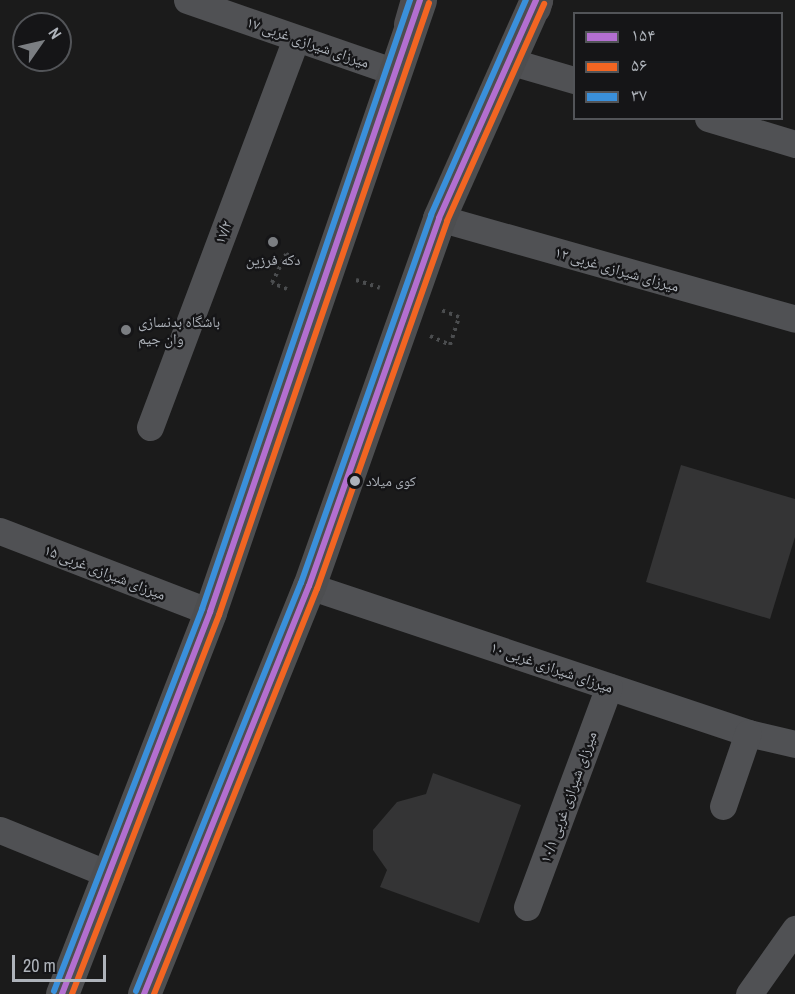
<!DOCTYPE html>
<html>
<head>
<meta charset="utf-8">
<style>
	body { margin:0 }
	#map { position:relative; width:795px; height:994px; overflow:hidden; background:#1b1b1b; font-family:"Archivo Narrow","Noto Naskh Arabic",sans-serif }
	div>[style] { position:absolute }
	.building>* { inset:0; background:#343435 }
	.path>* { height:4px; margin-top:-2px; transform-origin:0; background:repeating-linear-gradient(90deg,#4b4d4f 0 3px,transparent 0 7.5px) }
	.street>* { height:27px; margin:-13.5px; padding:0 13.5px; transform-origin:13.5px; border-radius:13.5px; background:#505154 }
	.primary>* { height:33px; margin:-16.5px; padding:0 16.5px; transform-origin:16.5px; border-radius:16.5px; background:#4d4e50 }
	.highway>* { height:33px; margin:-16.5px; padding:0 16.5px; transform-origin:16.5px; border-radius:16.5px; background:#4d4d50 }
	.bus-1>* { height:6px; margin:-3px; padding:0 3px; transform-origin:3px; border-radius:3px; background:#b36fd0 }
	.bus-2>* { height:6px; margin:-3px; padding:0 3px; transform-origin:3px; border-radius:3px; background:#f26522 }
	.bus-3>* { height:6px; margin:-3px; padding:0 3px; transform-origin:3px; border-radius:3px; background:#3a90db }
	.dots>* { width:16px; height:16px; translate:-50% -50%; box-sizing:border-box; border:3px solid #151517; border-radius:50% }
	span { translate:-50% -50%; white-space:nowrap; text-align:center; line-height:1.15; -webkit-text-stroke:4.5px #151517; paint-order:stroke }
	.bus-label { font-size:14px; color:#aeb3ba }
	.left { translate:0 -50%; text-align:left }
	.street-label { font-size:15px; color:#aeb3ba }
	.poi-label { font-size:15px; color:#aeb3ba }
	.legend { position:absolute; left:573px; top:12px; width:210px; height:108px; box-sizing:border-box; background:#151517; border:2px solid #525458; margin:0; padding:8px 10px; list-style:none; font-size:18px; color:#aeb3ba }
	.legend li { display:flex; align-items:center; gap:12px; height:30px }
	.legend b { width:30px; border:2px solid #525458 }
	.north { position:absolute; left:12px; top:12px; width:60px; height:60px; box-sizing:border-box; background:#151517; border:2px solid #525458; border-radius:50%; rotate:56deg; font-size:16px; font-weight:700; line-height:24px; text-align:center; color:#aeb3ba }
	.north::after { content:''; display:block; margin:auto; width:21px; height:27px; background:#7b7e82; clip-path:polygon(50% 0,100% 100%,50% 72%,0 100%) }
	.scale { position:absolute; left:12px; top:955px; width:94px; height:27px; box-sizing:border-box; border:3px solid #aeb3ba; border-top:0; padding-left:8px; font-size:18px; line-height:21px; white-space:nowrap; color:#aeb3ba; -webkit-text-stroke:4px #151517; paint-order:stroke }
</style>
</head>
<body>
<div id="map">
	<div class="building">
		<i style="clip-path:polygon(681px 465px,795px 499px,795px 537px,770px 619px,646px 582px)"></i>
		<i style="clip-path:polygon(433px 773px,521px 805px,479px 923px,380px 887px,387px 870px,373px 850px,373px 830px,397px 802px,426px 794px)"></i>
	</div>
	<div class="path">
		<i style="left:356px;top:280px;width:25px;rotate:18deg"></i>
		<i style="left:287px;top:289px;width:16px;rotate:-158deg"></i>
		<i style="left:272px;top:283px;width:32px;rotate:-64deg"></i>
		<i style="left:286px;top:254px;width:13px;rotate:23deg"></i>
		<i style="left:430px;top:336px;width:22px;rotate:24deg"></i>
		<i style="left:450px;top:345px;width:29px;rotate:-72deg"></i>
		<i style="left:459px;top:317px;width:19px;rotate:-159deg"></i>
	</div>
	<div class="street">
		<i style="left:187px;top:0;width:220px;rotate:19.1deg"></i>
		<i style="left:509px;top:61px;width:68px;rotate:16.3deg"></i>
		<i style="left:708px;top:118px;width:91px;rotate:16.6deg"></i>
		<i style="left:439px;top:218px;width:370px;rotate:15.8deg"></i>
		<i style="left:150px;top:427px;width:415px;rotate:-69.4deg"></i>
		<i style="left:0;top:531px;width:225px;rotate:21.1deg"></i>
		<i style="left:309px;top:586px;width:463px;rotate:18.5deg"></i>
		<i style="left:748px;top:733px;width:48px;rotate:13.2deg"></i>
		<i style="left:723px;top:806px;width:77px;rotate:-71.1deg"></i>
		<i style="left:0;top:830px;width:120px;rotate:22.1deg"></i>
		<i style="left:527px;top:907px;width:235px;rotate:-69.6deg"></i>
		<i style="left:749px;top:994px;width:80px;rotate:-54.7deg"></i>
	</div>
	<div class="primary">
		<i style="left:62px;top:994px;width:410px;rotate:-68.8deg"></i>
		<i style="left:210px;top:612px;width:647px;rotate:-71.06deg"></i>
		<i style="left:144px;top:994px;width:440px;rotate:-68deg"></i>
		<i style="left:309px;top:586px;width:390px;rotate:-70.5deg"></i>
		<i style="left:439px;top:218px;width:239px;rotate:-66deg"></i>
	</div>
	<div class="highway">
		<i style="left:534px;top:7px;width:7px;rotate:-74deg"></i>
		<i style="left:410px;top:24px;width:25px;rotate:-74deg"></i>
	</div>
	<div class="bus-1">
		<i style="left:62px;top:994px;width:410px;rotate:-68.8deg"></i>
		<i style="left:210px;top:612px;width:647px;rotate:-71.06deg"></i>
		<i style="left:144px;top:994px;width:440px;rotate:-68deg"></i>
		<i style="left:309px;top:586px;width:390px;rotate:-70.5deg"></i>
		<i style="left:439px;top:218px;width:239px;rotate:-66deg"></i>
	</div>
	<div class="bus-2">
		<i style="left:72px;top:994px;width:407px;rotate:-68.8deg"></i>
		<i style="left:219px;top:615px;width:647px;rotate:-71.06deg"></i>
		<i style="left:154px;top:994px;width:437px;rotate:-68.1deg"></i>
		<i style="left:317px;top:589px;width:390px;rotate:-70.5deg"></i>
		<i style="left:447px;top:221px;width:238px;rotate:-65.9deg"></i>
	</div>
	<div class="bus-3">
		<i style="left:54px;top:991px;width:410px;rotate:-68.8deg"></i>
		<i style="left:202px;top:609px;width:644px;rotate:-71.14deg"></i>
		<i style="left:136px;top:991px;width:440px;rotate:-68deg"></i>
		<i style="left:301px;top:583px;width:390px;rotate:-70.5deg"></i>
		<i style="left:431px;top:215px;width:235px;rotate:-66.2deg"></i>
	</div>
	<div class="dots">
		<i style="left:273px;top:242px;background:#7b7e82"></i>
		<i style="left:126px;top:330px;background:#7b7e82"></i>
		<i style="left:355px;top:481px;background:#aeb3ba"></i>
	</div>
	<div class="bus-label">
		<span class="left" style="left:366px;top:481px">کوی میلاد</span>
	</div>
	<div class="street-label">
		<span style="left:308px;top:42px;rotate:19deg">۱۷ میرزای شیرازی غربی</span>
		<span style="left:223px;top:232px;rotate:-69deg">۱۷/۲</span>
		<span style="left:617px;top:269px;rotate:16deg">۱۲ میرزای شیرازی غربی</span>
		<span style="left:105px;top:572px;rotate:21deg">۱۵ میرزای شیرازی غربی</span>
		<span style="left:552px;top:667px;rotate:19deg">۱۰ میرزای شیرازی غربی</span>
		<span style="left:568px;top:797px;rotate:-70deg">۱۰/۱ میرزای شیرازی غربی</span>
	</div>
	<div class="poi-label">
		<span style="left:273px;top:260px">دکه فرزین</span>
		<span class="left" style="left:138px;top:330px">باشگاه بدنسازی<br>وان جیم</span>
	</div>
	<ul class="legend">
	<li><b style="height:8px;background:#b36fd0"></b>۱۵۴</li>
	<li><b style="height:8px;background:#f26522"></b>۵۶</li>
	<li><b style="height:8px;background:#3a90db"></b>۳۷</li>
	</ul>
	<div class="north">N</div>
	<div class="scale">20 m</div>
</div>
</body>
</html>
